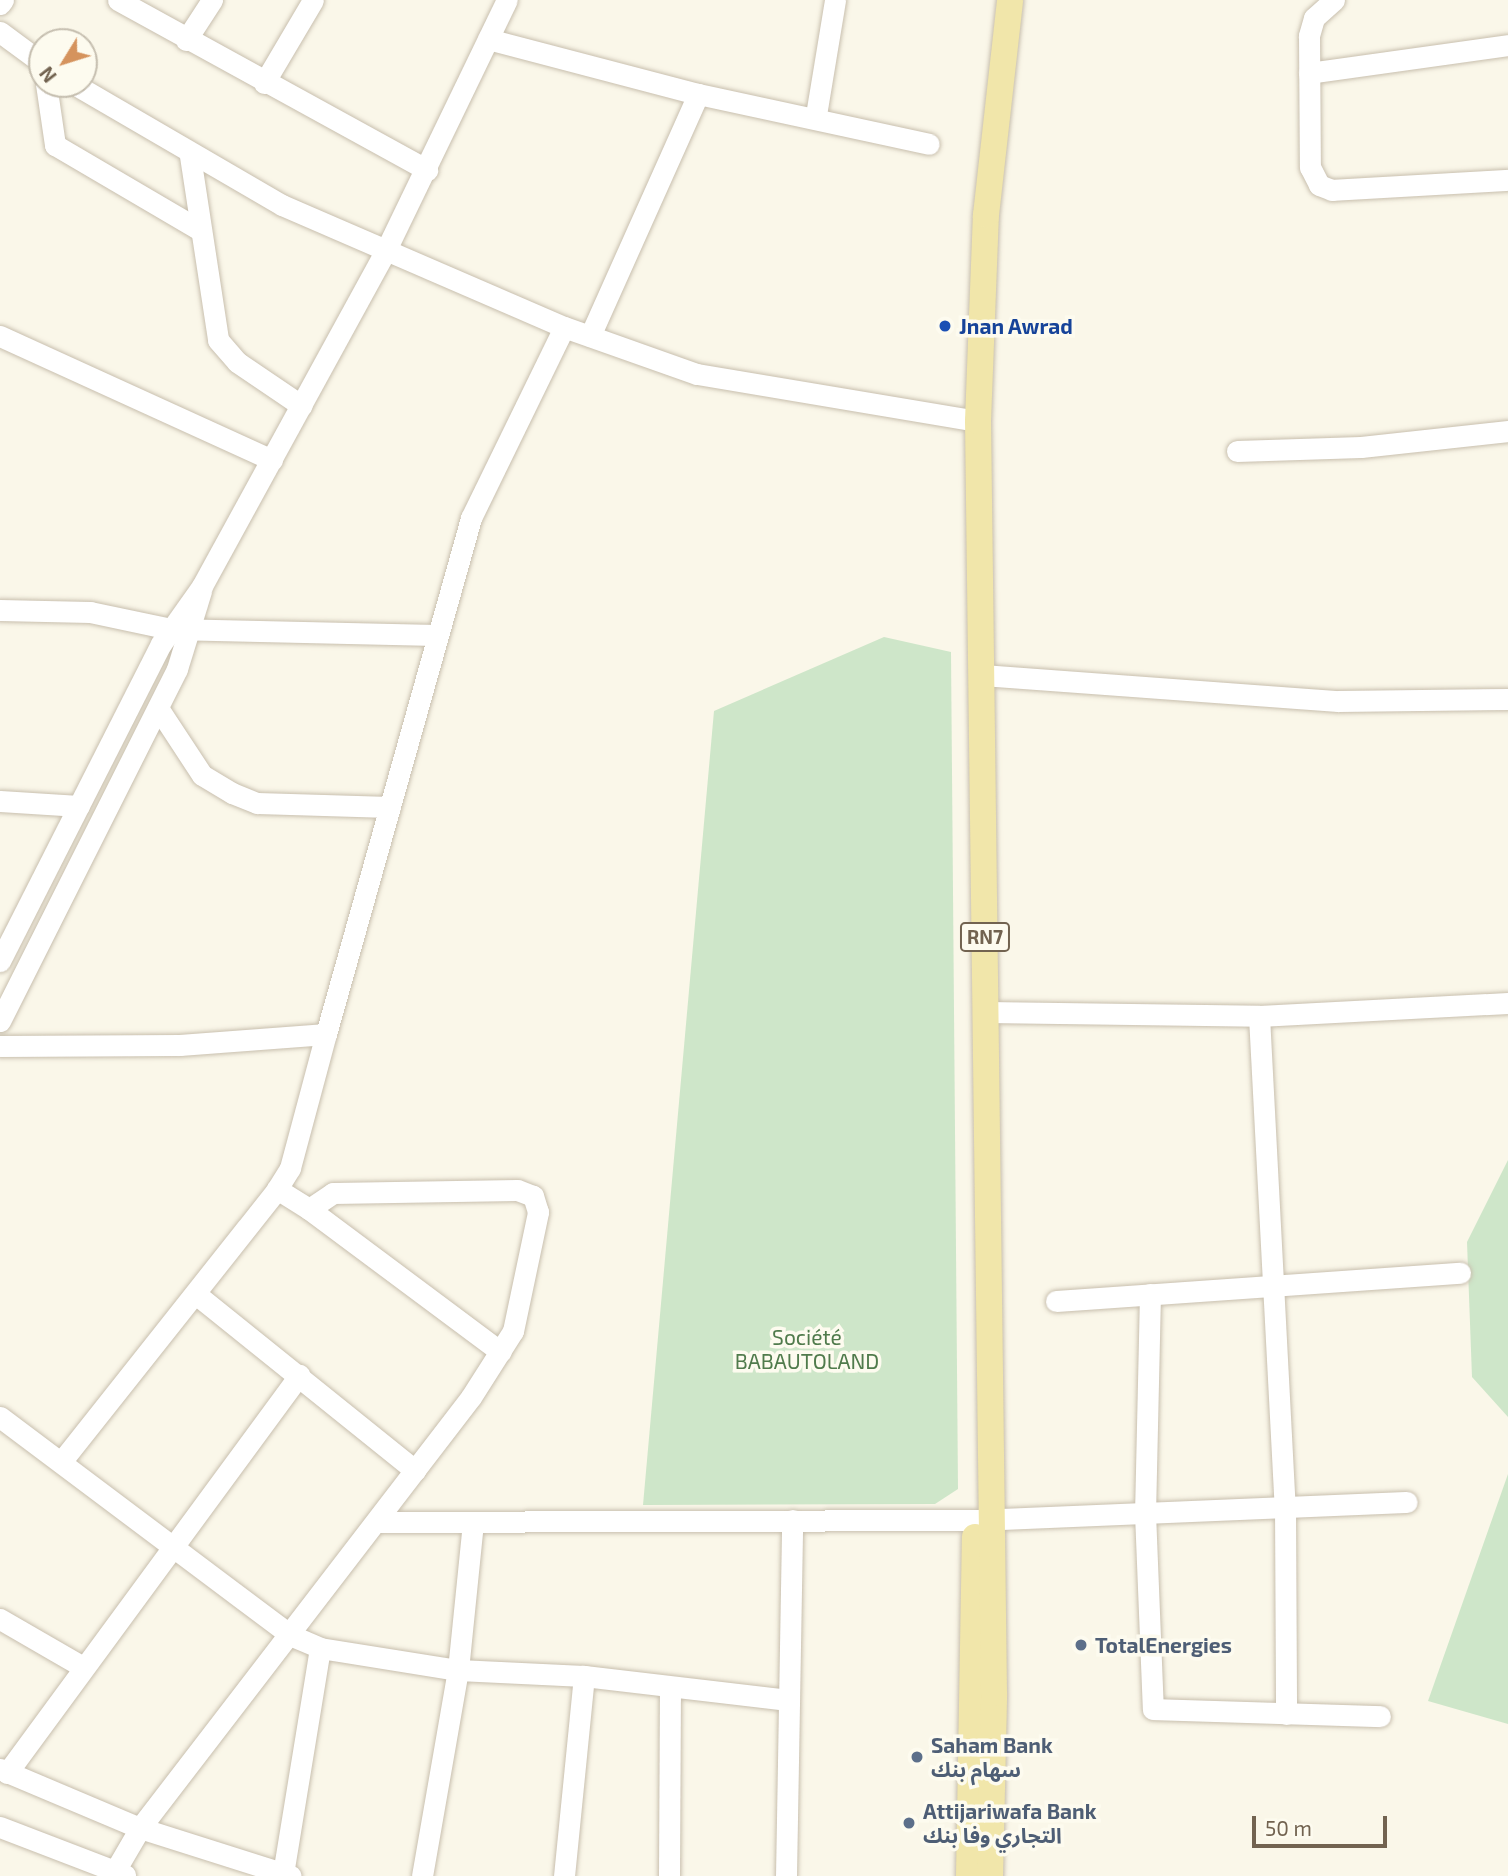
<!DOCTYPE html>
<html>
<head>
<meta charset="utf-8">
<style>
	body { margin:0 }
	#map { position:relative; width:1508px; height:1876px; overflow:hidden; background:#faf7e9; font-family:"Exo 2","Noto Sans Arabic",sans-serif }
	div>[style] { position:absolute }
	.green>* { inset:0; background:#cee6c9 }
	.roads { filter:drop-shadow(0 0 2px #c8bfae) drop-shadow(0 0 2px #c8bfae) }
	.minor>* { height:21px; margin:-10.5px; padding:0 10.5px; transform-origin:10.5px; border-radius:10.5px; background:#fff }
	.major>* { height:26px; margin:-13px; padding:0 13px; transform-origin:13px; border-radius:13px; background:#f1e6aa }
	.dots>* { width:19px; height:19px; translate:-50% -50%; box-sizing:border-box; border:4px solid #fdfbef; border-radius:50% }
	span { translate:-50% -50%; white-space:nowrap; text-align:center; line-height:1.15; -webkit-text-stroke:7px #fdfbef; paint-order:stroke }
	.shield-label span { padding:2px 5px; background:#fdfbef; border:2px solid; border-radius:5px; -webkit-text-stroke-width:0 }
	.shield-label { font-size:19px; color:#726350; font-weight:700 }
	.transit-label { font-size:21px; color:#164399; font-weight:700 }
	.left { translate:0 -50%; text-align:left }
	.park-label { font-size:21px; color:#507b4c }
	.service-label { font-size:21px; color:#4e5e75; font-weight:700 }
	.north { position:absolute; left:28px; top:28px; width:70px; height:70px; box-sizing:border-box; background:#fdfbef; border:2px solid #c5beaf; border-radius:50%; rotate:232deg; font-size:19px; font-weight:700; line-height:28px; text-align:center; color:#726350 }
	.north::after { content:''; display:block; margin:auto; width:24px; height:32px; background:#d5935d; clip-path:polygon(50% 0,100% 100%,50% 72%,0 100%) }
	.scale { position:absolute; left:1252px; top:1816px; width:135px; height:32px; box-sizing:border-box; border:4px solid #726350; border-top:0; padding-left:9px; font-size:21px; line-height:24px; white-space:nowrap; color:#726350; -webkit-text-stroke:5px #fdfbef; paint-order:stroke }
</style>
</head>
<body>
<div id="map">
	<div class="green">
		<i style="clip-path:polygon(884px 637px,951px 652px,958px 1489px,935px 1504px,643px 1505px,714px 711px)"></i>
		<i style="clip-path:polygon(1508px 1160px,1508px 1417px,1472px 1377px,1467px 1242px)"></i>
		<i style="clip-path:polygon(1508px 1474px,1508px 1724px,1428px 1701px)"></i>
	</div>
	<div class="roads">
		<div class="minor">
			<i style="left:118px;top:0;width:353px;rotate:28.8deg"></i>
			<i style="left:1334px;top:0;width:27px;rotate:138deg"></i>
			<i style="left:1314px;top:18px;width:19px;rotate:106deg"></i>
			<i style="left:1309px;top:36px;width:131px;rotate:89.6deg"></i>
			<i style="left:1310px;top:167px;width:20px;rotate:63deg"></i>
			<i style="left:1319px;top:185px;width:14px;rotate:21deg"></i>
			<i style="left:1332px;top:190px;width:176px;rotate:-3.3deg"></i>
			<i style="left:0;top:4px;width:5px;rotate:-53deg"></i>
			<i style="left:0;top:32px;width:52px;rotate:36.4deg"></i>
			<i style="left:488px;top:39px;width:217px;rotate:14.7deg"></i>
			<i style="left:698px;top:94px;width:236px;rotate:12.2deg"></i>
			<i style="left:186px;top:40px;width:48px;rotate:-57deg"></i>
			<i style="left:1309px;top:73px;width:201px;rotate:-8deg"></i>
			<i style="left:264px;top:83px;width:96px;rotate:-59.4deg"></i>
			<i style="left:46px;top:84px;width:62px;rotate:81.6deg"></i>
			<i style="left:55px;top:145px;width:166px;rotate:30.4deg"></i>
			<i style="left:74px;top:84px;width:241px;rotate:30.2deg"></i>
			<i style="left:282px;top:205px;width:307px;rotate:23.4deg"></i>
			<i style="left:564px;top:327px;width:141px;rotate:19.5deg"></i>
			<i style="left:697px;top:374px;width:285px;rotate:9.5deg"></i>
			<i style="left:816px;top:115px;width:117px;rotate:-80.6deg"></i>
			<i style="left:190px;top:156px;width:186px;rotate:81.3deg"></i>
			<i style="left:218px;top:340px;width:29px;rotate:49deg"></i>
			<i style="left:237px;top:362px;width:78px;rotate:34.1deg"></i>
			<i style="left:0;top:336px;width:299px;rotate:24.5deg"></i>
			<i style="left:590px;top:336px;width:265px;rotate:-65.9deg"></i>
			<i style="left:1237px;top:451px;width:124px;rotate:-1.8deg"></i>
			<i style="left:1361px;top:447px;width:148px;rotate:-6.2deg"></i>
			<i style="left:0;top:610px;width:90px;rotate:1.3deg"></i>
			<i style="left:90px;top:612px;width:83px;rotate:11.9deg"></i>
			<i style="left:171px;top:629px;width:265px;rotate:1.3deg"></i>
			<i style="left:982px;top:675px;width:357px;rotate:4.2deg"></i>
			<i style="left:1338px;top:701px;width:170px;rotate:-0.7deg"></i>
			<i style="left:158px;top:708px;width:80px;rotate:56.7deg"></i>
			<i style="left:202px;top:775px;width:35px;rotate:31deg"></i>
			<i style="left:232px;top:793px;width:27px;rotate:22deg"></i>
			<i style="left:257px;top:803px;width:133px;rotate:1.7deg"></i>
			<i style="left:0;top:801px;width:79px;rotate:3.6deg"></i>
			<i style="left:0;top:961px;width:356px;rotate:-63.1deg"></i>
			<i style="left:161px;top:644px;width:71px;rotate:-54.7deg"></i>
			<i style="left:202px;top:586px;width:379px;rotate:-61.3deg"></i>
			<i style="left:384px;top:254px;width:282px;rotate:-64.2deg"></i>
			<i style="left:986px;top:1012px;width:273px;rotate:0.8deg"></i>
			<i style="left:1259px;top:1016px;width:249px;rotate:-3deg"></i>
			<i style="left:1259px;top:1016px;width:492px;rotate:87deg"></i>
			<i style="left:1285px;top:1507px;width:207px;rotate:89.7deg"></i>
			<i style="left:0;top:1021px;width:394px;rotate:-63.3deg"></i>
			<i style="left:177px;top:669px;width:82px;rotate:-72.9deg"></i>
			<i style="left:0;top:1046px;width:180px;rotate:-0.3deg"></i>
			<i style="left:180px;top:1045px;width:146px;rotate:-4.3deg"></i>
			<i style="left:326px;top:1034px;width:536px;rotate:-74.3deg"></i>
			<i style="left:471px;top:518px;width:212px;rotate:-64deg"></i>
			<i style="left:309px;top:1209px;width:239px;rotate:36.7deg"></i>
			<i style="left:1150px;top:1294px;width:219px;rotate:91.3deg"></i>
			<i style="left:1145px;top:1513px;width:196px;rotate:87.7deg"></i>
			<i style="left:1153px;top:1709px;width:227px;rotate:1.8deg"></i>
			<i style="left:197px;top:1295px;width:280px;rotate:38.8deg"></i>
			<i style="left:1056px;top:1301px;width:405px;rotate:-4deg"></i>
			<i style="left:0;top:1417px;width:363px;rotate:36.9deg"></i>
			<i style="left:290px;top:1635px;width:33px;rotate:23deg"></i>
			<i style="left:320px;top:1648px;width:140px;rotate:9.1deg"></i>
			<i style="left:458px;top:1670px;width:126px;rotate:2.7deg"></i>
			<i style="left:584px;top:1676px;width:206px;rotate:6.7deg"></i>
			<i style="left:61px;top:1462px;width:348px;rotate:-51.6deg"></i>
			<i style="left:277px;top:1189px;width:25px;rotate:-58deg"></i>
			<i style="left:290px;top:1168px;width:139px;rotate:-75deg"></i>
			<i style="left:376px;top:1522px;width:600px;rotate:-0.19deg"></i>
			<i style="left:976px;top:1520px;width:431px;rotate:-2.4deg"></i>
			<i style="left:0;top:1619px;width:96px;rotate:30deg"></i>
			<i style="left:0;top:1769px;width:152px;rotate:22.9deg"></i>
			<i style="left:140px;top:1828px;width:158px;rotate:17.6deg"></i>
			<i style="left:7px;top:1773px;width:494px;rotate:-53.7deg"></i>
			<i style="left:0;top:1827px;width:134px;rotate:21deg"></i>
			<i style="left:283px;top:1874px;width:229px;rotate:-80.7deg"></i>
			<i style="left:112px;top:1876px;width:56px;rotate:-59.7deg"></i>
			<i style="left:140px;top:1828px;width:543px;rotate:-52.48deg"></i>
			<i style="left:471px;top:1397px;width:78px;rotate:-57.5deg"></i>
			<i style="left:513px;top:1331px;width:122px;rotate:-78.1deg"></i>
			<i style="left:538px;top:1212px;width:17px;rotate:-107deg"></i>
			<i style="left:533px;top:1196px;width:17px;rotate:-159deg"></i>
			<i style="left:517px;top:1190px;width:184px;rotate:179.1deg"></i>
			<i style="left:333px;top:1193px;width:29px;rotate:146deg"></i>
			<i style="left:309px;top:1209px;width:38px;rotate:-148deg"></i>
			<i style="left:422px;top:1876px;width:209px;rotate:-80.1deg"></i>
			<i style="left:458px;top:1670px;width:148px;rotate:-84.2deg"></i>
			<i style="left:564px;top:1876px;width:201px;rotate:-84.3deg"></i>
			<i style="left:669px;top:1876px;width:187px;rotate:-89.7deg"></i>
			<i style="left:786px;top:1876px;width:356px;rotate:-89deg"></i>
		</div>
		<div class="major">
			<i style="left:969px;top:1876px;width:339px;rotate:-89deg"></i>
			<i style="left:990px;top:1876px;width:183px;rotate:-88.7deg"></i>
			<i style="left:994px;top:1693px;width:1272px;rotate:-90.72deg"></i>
			<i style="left:978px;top:421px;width:206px;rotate:-87.8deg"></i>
			<i style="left:986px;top:215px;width:216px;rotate:-83.6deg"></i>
		</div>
	</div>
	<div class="dots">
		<i style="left:945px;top:326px;background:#1a4fb4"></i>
		<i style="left:1081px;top:1645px;background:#5c6f8a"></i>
		<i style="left:917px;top:1757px;background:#5c6f8a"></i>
		<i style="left:909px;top:1823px;background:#5c6f8a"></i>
	</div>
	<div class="shield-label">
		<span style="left:985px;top:937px">RN7</span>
	</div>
	<div class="transit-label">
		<span class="left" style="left:959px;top:326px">Jnan Awrad</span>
	</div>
	<div class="park-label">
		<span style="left:807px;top:1349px">Société<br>BABAUTOLAND</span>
	</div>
	<div class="service-label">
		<span class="left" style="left:1095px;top:1645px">TotalEnergies</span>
		<span class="left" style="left:931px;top:1757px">Saham Bank<br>سهام بنك</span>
		<span class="left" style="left:923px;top:1823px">Attijariwafa Bank<br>التجاري وفا بنك</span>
	</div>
	<div class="north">N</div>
	<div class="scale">50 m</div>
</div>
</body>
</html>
